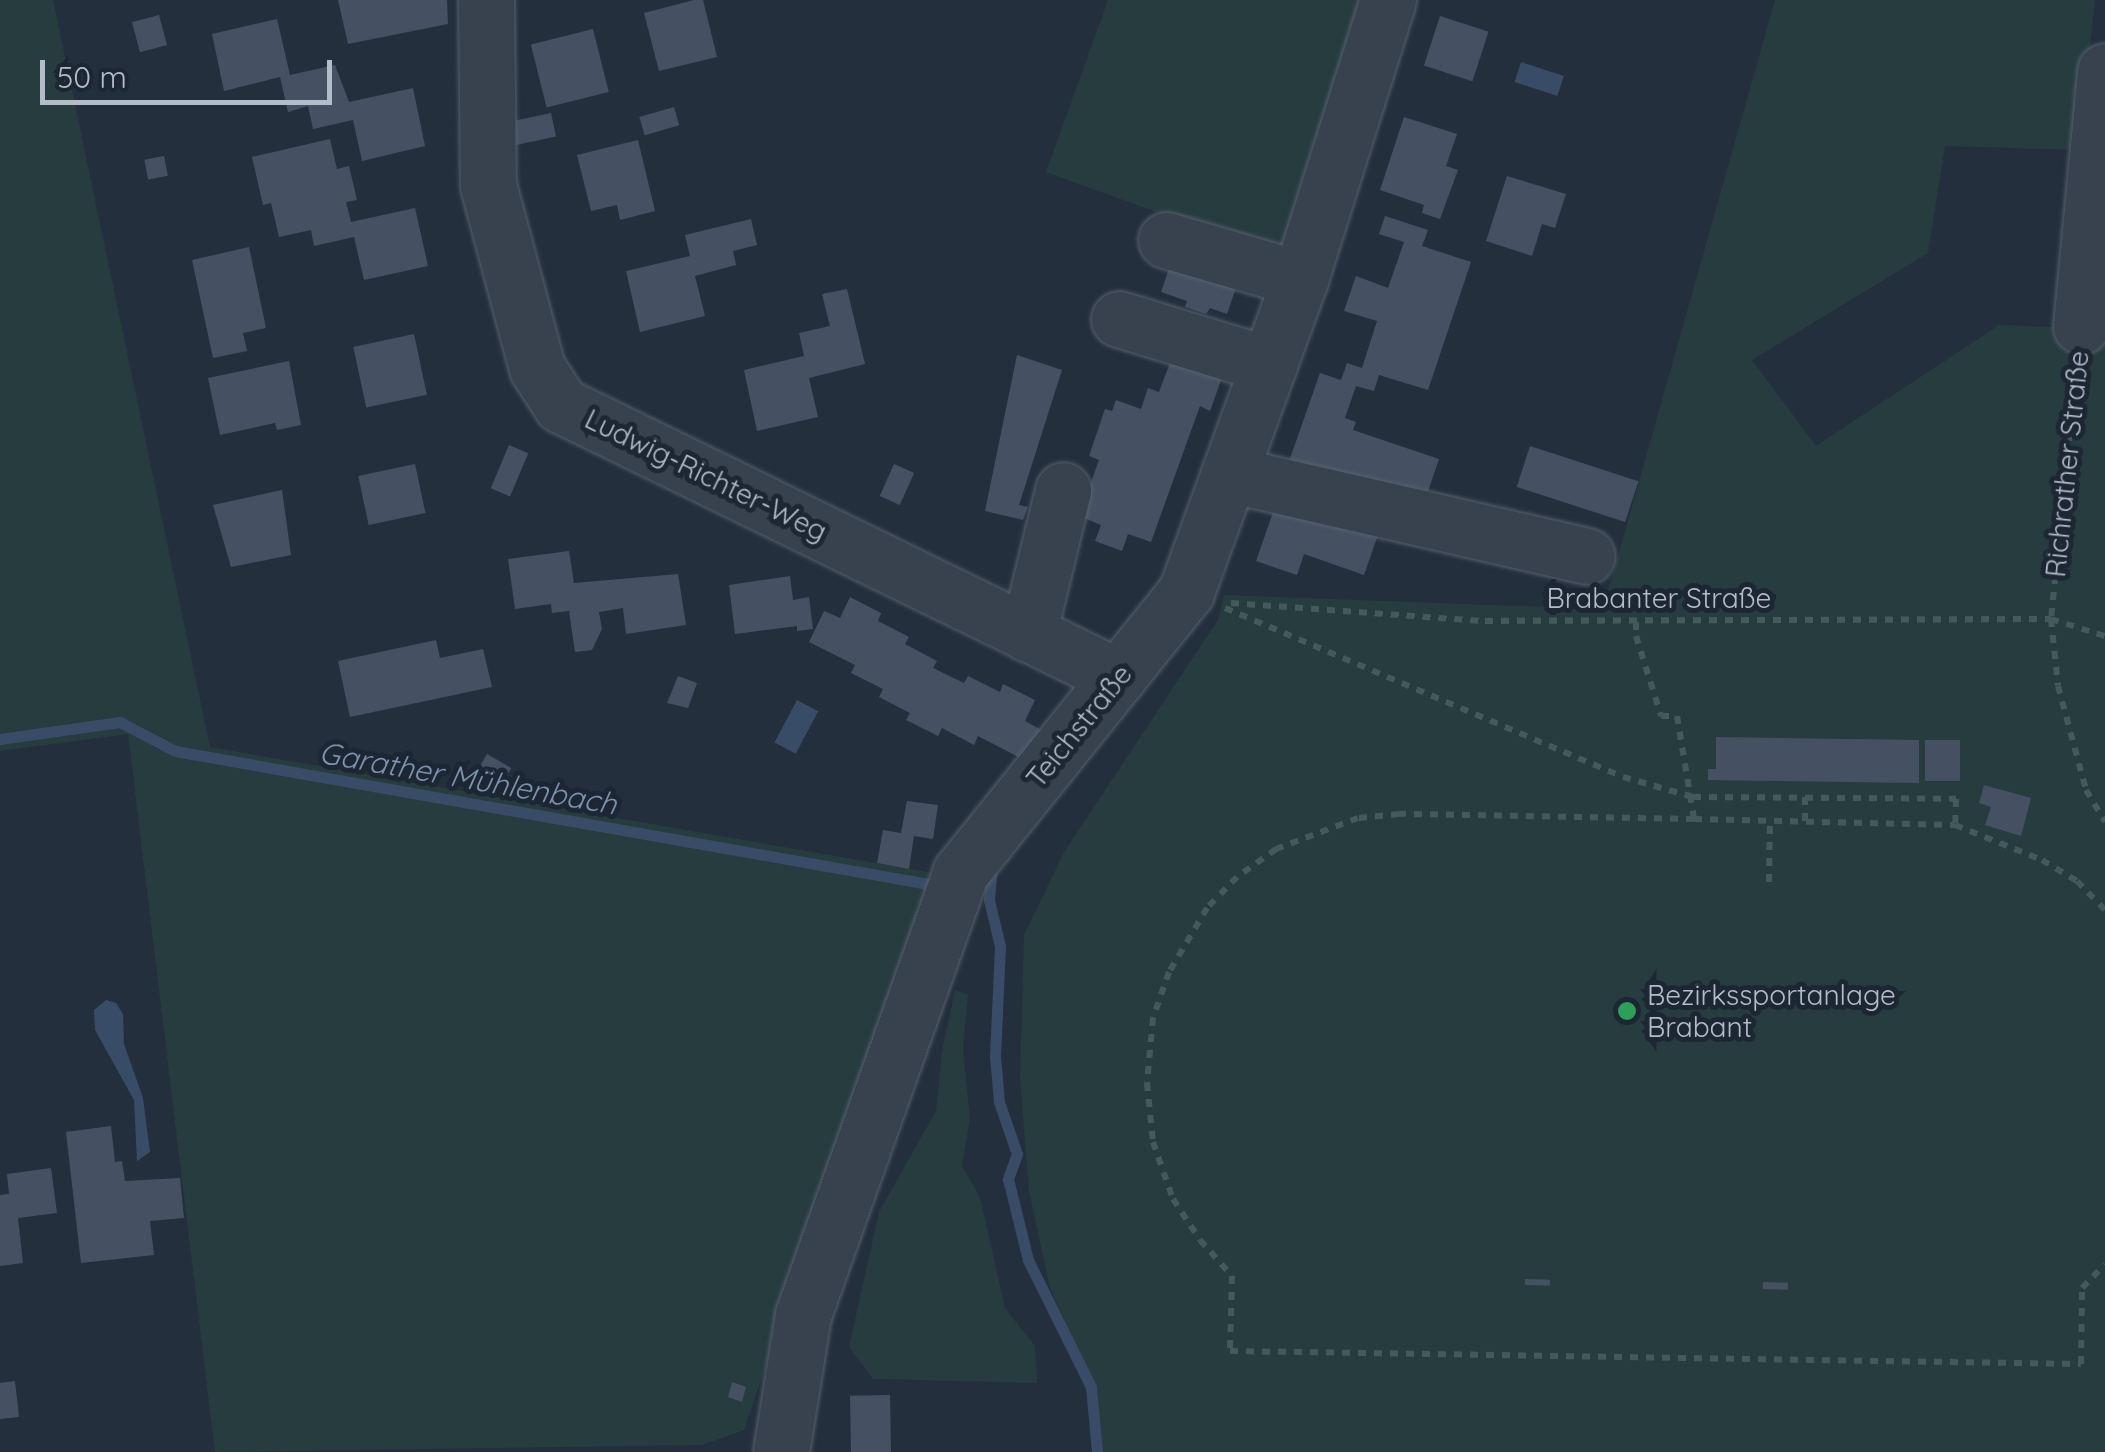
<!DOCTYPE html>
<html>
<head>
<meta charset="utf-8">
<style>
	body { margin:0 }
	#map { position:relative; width:2105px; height:1452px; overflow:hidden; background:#242f3e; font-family:Quicksand,sans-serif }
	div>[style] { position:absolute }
	.green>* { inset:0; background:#263c3f }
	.water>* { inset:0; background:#394c67; transform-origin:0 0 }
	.stream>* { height:11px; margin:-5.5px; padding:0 5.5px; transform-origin:5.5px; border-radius:5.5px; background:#394c67 }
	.building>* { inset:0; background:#455162; transform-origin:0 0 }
	.path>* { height:6px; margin-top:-3px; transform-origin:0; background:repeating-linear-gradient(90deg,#44595c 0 8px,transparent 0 16px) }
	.roads { filter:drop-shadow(0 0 2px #565f6c) drop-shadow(0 0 2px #565f6c) }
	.minor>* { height:55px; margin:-27.5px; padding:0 27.5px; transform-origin:27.5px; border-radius:27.5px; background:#38414e }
	.dots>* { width:28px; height:28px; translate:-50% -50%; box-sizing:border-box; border:5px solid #1d2633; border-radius:50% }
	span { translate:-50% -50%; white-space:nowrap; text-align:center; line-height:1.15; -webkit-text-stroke:10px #1d2633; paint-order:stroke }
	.street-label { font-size:28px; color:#b4bcc9 }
	.poi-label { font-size:28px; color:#b4bcc9 }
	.left { translate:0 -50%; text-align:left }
	.water-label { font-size:30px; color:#7c92b1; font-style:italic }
	.scale { position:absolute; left:40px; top:60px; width:292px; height:45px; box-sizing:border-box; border:5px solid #b4bcc9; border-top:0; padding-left:12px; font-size:30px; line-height:35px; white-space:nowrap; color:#b4bcc9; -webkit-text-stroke:8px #1d2633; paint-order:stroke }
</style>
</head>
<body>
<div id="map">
	<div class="green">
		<i style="clip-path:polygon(0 0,53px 0,210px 747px,933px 873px,744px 1430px,702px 1445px,215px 1452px,128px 734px,0 751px)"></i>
		<i style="clip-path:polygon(1108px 0,1367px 0,1280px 257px,1046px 172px)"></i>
		<i style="clip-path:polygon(1775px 0,2095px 0,2080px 150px,1945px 146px,1928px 253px,1752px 360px,1816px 446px,1999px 325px,2105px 329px,2105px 1452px,1101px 1452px,1098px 1393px,1050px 1288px,1029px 1191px,1020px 1078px,1024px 935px,1064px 852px,1218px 620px,1224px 595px,1603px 609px)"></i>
		<i style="clip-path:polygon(955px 990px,968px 995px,963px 1048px,970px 1118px,962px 1166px,980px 1197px,1005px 1308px,1035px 1346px,1037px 1383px,873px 1379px,849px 1347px,879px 1212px,936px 1111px,942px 1051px)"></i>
	</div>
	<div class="water">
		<i style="left:1521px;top:62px;width:45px;height:21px;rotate:18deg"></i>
		<i style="left:797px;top:700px;width:24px;height:48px;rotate:28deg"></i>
		<i style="clip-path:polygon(106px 1000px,116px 1003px,123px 1014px,124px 1044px,143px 1098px,150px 1152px,137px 1161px,134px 1100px,95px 1030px,94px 1010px)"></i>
	</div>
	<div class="stream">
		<i style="left:0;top:739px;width:121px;rotate:-8.1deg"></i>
		<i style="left:120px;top:722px;width:62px;rotate:27.8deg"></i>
		<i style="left:175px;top:751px;width:771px;rotate:10.01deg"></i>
		<i style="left:992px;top:865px;width:35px;rotate:95deg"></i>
		<i style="left:989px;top:900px;width:47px;rotate:76.6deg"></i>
		<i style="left:1000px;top:946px;width:110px;rotate:92.6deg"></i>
		<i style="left:995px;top:1056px;width:46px;rotate:85deg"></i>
		<i style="left:999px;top:1102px;width:55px;rotate:70.9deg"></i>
		<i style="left:1017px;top:1154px;width:27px;rotate:110deg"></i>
		<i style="left:1008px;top:1179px;width:83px;rotate:76.1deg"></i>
		<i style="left:1028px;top:1260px;width:142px;rotate:63.6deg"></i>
		<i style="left:1091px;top:1387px;width:65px;rotate:84.7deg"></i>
	</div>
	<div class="building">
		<i style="clip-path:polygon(338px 0,447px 0,448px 24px,348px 44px)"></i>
		<i style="clip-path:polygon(694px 0,703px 0,717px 57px,659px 71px,644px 13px)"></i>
		<i style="left:159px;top:15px;width:31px;height:28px;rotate:75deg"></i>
		<i style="left:1440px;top:16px;width:51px;height:52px;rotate:18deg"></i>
		<i style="clip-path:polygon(277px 19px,290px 75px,335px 65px,349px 102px,413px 88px,425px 146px,362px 161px,353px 120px,313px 129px,308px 106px,288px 112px,280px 77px,224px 91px,212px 34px)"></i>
		<i style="left:593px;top:29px;width:65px;height:64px;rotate:76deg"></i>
		<i style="left:674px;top:107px;width:19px;height:36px;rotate:74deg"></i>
		<i style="left:551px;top:113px;width:24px;height:42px;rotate:78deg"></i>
		<i style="clip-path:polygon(1404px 117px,1457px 134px,1446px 166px,1458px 170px,1440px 219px,1422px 213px,1424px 205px,1380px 190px)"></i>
		<i style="clip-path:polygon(330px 139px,337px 169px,349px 166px,357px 200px,346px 202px,351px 222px,415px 208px,428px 266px,364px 280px,354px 237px,314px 246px,311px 230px,279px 237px,271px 203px,263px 205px,252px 157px)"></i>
		<i style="clip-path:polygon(638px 140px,655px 211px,620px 220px,617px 205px,591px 211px,577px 155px)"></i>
		<i style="left:164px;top:156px;width:20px;height:20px;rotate:79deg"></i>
		<i style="clip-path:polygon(1507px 176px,1566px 194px,1555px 228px,1542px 224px,1532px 256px,1486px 241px)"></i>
		<i style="clip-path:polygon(1385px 216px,1428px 230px,1422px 246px,1471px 262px,1428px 390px,1379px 375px,1374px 391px,1356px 386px,1345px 418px,1356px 422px,1353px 430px,1439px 459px,1420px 515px,1286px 470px,1320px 373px,1341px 380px,1347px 363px,1362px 368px,1377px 321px,1344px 311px,1356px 276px,1388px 288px,1404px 242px,1379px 234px)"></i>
		<i style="clip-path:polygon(751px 219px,757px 245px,733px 251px,736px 265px,695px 276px,705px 316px,640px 332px,626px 271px,690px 256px,685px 235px)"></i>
		<i style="clip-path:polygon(249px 247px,266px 328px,243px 333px,247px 351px,213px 358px,192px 260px)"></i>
		<i style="clip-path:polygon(1174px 254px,1240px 276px,1227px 314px,1210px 308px,1206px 314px,1185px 307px,1187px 301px,1161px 292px)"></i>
		<i style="clip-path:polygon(847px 289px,865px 364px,809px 378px,818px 417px,757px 431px,744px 370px,804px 356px,799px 333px,830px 326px,822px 294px)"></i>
		<i style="left:414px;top:334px;width:62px;height:62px;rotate:78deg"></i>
		<i style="clip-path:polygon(1177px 344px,1228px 361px,1210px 411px,1200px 406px,1151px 542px,1128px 534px,1122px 551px,1095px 541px,1101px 525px,1079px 516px,1099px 460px,1089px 456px,1105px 409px,1112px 411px,1116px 400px,1141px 409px,1148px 388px,1159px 392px)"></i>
		<i style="clip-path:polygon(1017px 355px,1062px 370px,1019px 505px,1028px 507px,1023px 520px,985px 511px)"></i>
		<i style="clip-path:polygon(289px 361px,301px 425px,277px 430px,275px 423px,220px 435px,208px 378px)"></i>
		<i style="left:509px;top:445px;width:21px;height:47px;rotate:23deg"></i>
		<i style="left:1530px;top:446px;width:114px;height:43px;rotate:18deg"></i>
		<i style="left:415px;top:464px;width:50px;height:58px;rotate:78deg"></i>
		<i style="left:894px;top:464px;width:22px;height:35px;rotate:24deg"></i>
		<i style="clip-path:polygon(282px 490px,291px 555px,231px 567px,213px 505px)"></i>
		<i style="clip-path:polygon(1278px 498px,1379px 532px,1364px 575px,1304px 554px,1297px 575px,1256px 561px)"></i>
		<i style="clip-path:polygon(569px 551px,574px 583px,678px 574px,686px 625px,626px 634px,623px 608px,599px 612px,602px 629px,592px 650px,575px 652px,569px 611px,552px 613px,551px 604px,515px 609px,508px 559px)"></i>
		<i style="clip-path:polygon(790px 576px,793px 600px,809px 597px,813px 629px,797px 631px,797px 626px,735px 634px,729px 585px)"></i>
		<i style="clip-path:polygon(850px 597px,881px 613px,878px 621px,909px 637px,905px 644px,937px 661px,933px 668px,964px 683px,968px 676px,1000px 692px,1003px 684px,1035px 700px,1025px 721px,1040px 729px,1024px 760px,978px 736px,974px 745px,942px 728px,938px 736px,906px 720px,910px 713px,879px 697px,883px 689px,851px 673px,855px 665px,809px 642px,824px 611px,840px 618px)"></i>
		<i style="clip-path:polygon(436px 640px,440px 658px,483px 649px,492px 687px,350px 717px,338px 661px)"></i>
		<i style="clip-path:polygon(678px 676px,697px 683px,688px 708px,667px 703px)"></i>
		<i style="clip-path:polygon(1716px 737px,1919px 740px,1919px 783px,1708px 780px,1708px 769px,1716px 769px)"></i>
		<i style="left:1925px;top:740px;width:35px;height:41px"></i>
		<i style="left:487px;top:754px;width:28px;height:18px;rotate:30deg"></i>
		<i style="clip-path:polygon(1984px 785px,2031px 798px,2021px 836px,1985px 825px,1991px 807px,1979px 803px)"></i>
		<i style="clip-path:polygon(907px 801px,938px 805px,933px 839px,914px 836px,909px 869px,877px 863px,883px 830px,901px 833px)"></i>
		<i style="clip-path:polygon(111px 1126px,115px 1162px,122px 1161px,125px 1181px,180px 1178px,184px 1218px,150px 1221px,154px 1255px,81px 1263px,66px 1132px)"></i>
		<i style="clip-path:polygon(51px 1168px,57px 1213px,18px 1218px,23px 1263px,0 1266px,0 1195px,9px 1194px,7px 1174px)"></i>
		<i style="left:1525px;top:1279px;width:25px;height:6px;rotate:2deg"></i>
		<i style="left:1763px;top:1282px;width:25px;height:7px;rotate:2deg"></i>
		<i style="clip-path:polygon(15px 1381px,19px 1417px,0 1419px,0 1383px)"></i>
		<i style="clip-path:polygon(732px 1382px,746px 1387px,742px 1402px,728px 1397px)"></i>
		<i style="left:890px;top:1395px;width:57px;height:40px;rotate:89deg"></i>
	</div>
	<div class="path">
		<i style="left:2076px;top:369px;width:251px;rotate:95.7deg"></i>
		<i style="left:2051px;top:619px;width:67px;rotate:84deg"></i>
		<i style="left:2058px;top:686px;width:108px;rotate:74.9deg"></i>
		<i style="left:2086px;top:790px;width:37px;rotate:59deg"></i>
		<i style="left:1231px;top:603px;width:255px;rotate:4.1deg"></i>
		<i style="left:1485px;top:621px;width:566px;rotate:-0.2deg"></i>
		<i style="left:2051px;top:619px;width:57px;rotate:17.5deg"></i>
		<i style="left:1225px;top:608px;width:432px;rotate:23deg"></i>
		<i style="left:1623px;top:777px;width:73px;rotate:15.9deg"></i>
		<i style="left:1693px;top:797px;width:263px;rotate:0.4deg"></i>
		<i style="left:1956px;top:799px;width:26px;rotate:92deg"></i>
		<i style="left:1636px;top:622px;width:14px;rotate:90deg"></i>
		<i style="left:1636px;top:636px;width:84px;rotate:72.6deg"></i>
		<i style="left:1661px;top:716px;width:16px"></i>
		<i style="left:1677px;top:716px;width:104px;rotate:80.6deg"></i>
		<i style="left:1694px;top:819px;width:261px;rotate:1.3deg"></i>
		<i style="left:1955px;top:825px;width:94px;rotate:21.9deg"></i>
		<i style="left:2042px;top:860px;width:41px;rotate:31deg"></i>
		<i style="left:2077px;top:881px;width:40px;rotate:46deg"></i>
		<i style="left:1694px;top:819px;width:295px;rotate:-179deg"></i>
		<i style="left:1399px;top:814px;width:41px;rotate:174.4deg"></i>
		<i style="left:1358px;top:818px;width:88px;rotate:159.3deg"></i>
		<i style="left:1276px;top:849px;width:48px;rotate:144.3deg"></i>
		<i style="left:1237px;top:877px;width:43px;rotate:134.1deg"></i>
		<i style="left:1207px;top:908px;width:74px;rotate:120.7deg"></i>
		<i style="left:1169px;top:972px;width:49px;rotate:109.2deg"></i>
		<i style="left:1153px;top:1018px;width:65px;rotate:95.3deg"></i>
		<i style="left:1147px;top:1083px;width:59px;rotate:84.2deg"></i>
		<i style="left:1153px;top:1142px;width:60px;rotate:70.7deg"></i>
		<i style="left:1173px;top:1199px;width:49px;rotate:56.6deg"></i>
		<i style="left:1200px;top:1240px;width:48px;rotate:48.4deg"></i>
		<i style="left:1232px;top:1276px;width:75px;rotate:91.5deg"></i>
		<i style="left:1230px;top:1351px;width:851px;rotate:0.88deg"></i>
		<i style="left:2081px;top:1364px;width:76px;rotate:-89.2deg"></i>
		<i style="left:2082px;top:1288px;width:33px;rotate:-46deg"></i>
		<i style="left:1805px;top:821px;width:25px;rotate:-90deg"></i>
		<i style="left:1769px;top:882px;width:62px;rotate:-89.1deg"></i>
	</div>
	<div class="roads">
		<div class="minor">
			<i style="left:486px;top:0;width:185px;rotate:89.4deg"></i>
			<i style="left:488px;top:185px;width:189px;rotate:75deg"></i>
			<i style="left:537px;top:368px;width:44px;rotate:57deg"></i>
			<i style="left:561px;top:405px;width:620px;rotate:26.03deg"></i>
			<i style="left:1166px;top:240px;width:140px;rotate:16.2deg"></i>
			<i style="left:1119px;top:319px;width:157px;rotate:17deg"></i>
			<i style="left:2081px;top:326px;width:256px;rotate:-84.6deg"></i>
			<i style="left:1229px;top:474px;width:367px;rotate:12.9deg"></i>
			<i style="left:1028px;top:634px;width:148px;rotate:-76.3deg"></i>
			<i style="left:781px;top:1452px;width:139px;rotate:-80.9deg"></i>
			<i style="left:803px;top:1315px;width:469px;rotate:-70.4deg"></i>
			<i style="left:960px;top:873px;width:361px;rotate:-51.2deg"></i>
			<i style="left:1186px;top:592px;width:333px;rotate:-70deg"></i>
			<i style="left:1300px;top:279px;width:293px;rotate:-72.5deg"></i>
		</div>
	</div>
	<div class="dots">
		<i style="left:1627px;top:1011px;background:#2e9e5b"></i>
	</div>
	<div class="street-label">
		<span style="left:2067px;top:464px;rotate:-84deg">Richrather Straße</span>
		<span style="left:706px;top:475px;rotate:26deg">Ludwig-Richter-Weg</span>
		<span style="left:1659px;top:598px">Brabanter Straße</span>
		<span style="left:1079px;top:726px;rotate:-51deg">Teichstraße</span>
	</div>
	<div class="poi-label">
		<span class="left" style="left:1647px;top:1011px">Bezirkssportanlage<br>Brabant</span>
	</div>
	<div class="water-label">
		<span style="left:468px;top:778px;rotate:10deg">Garather Mühlenbach</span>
	</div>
	<div class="scale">50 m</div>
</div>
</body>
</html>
